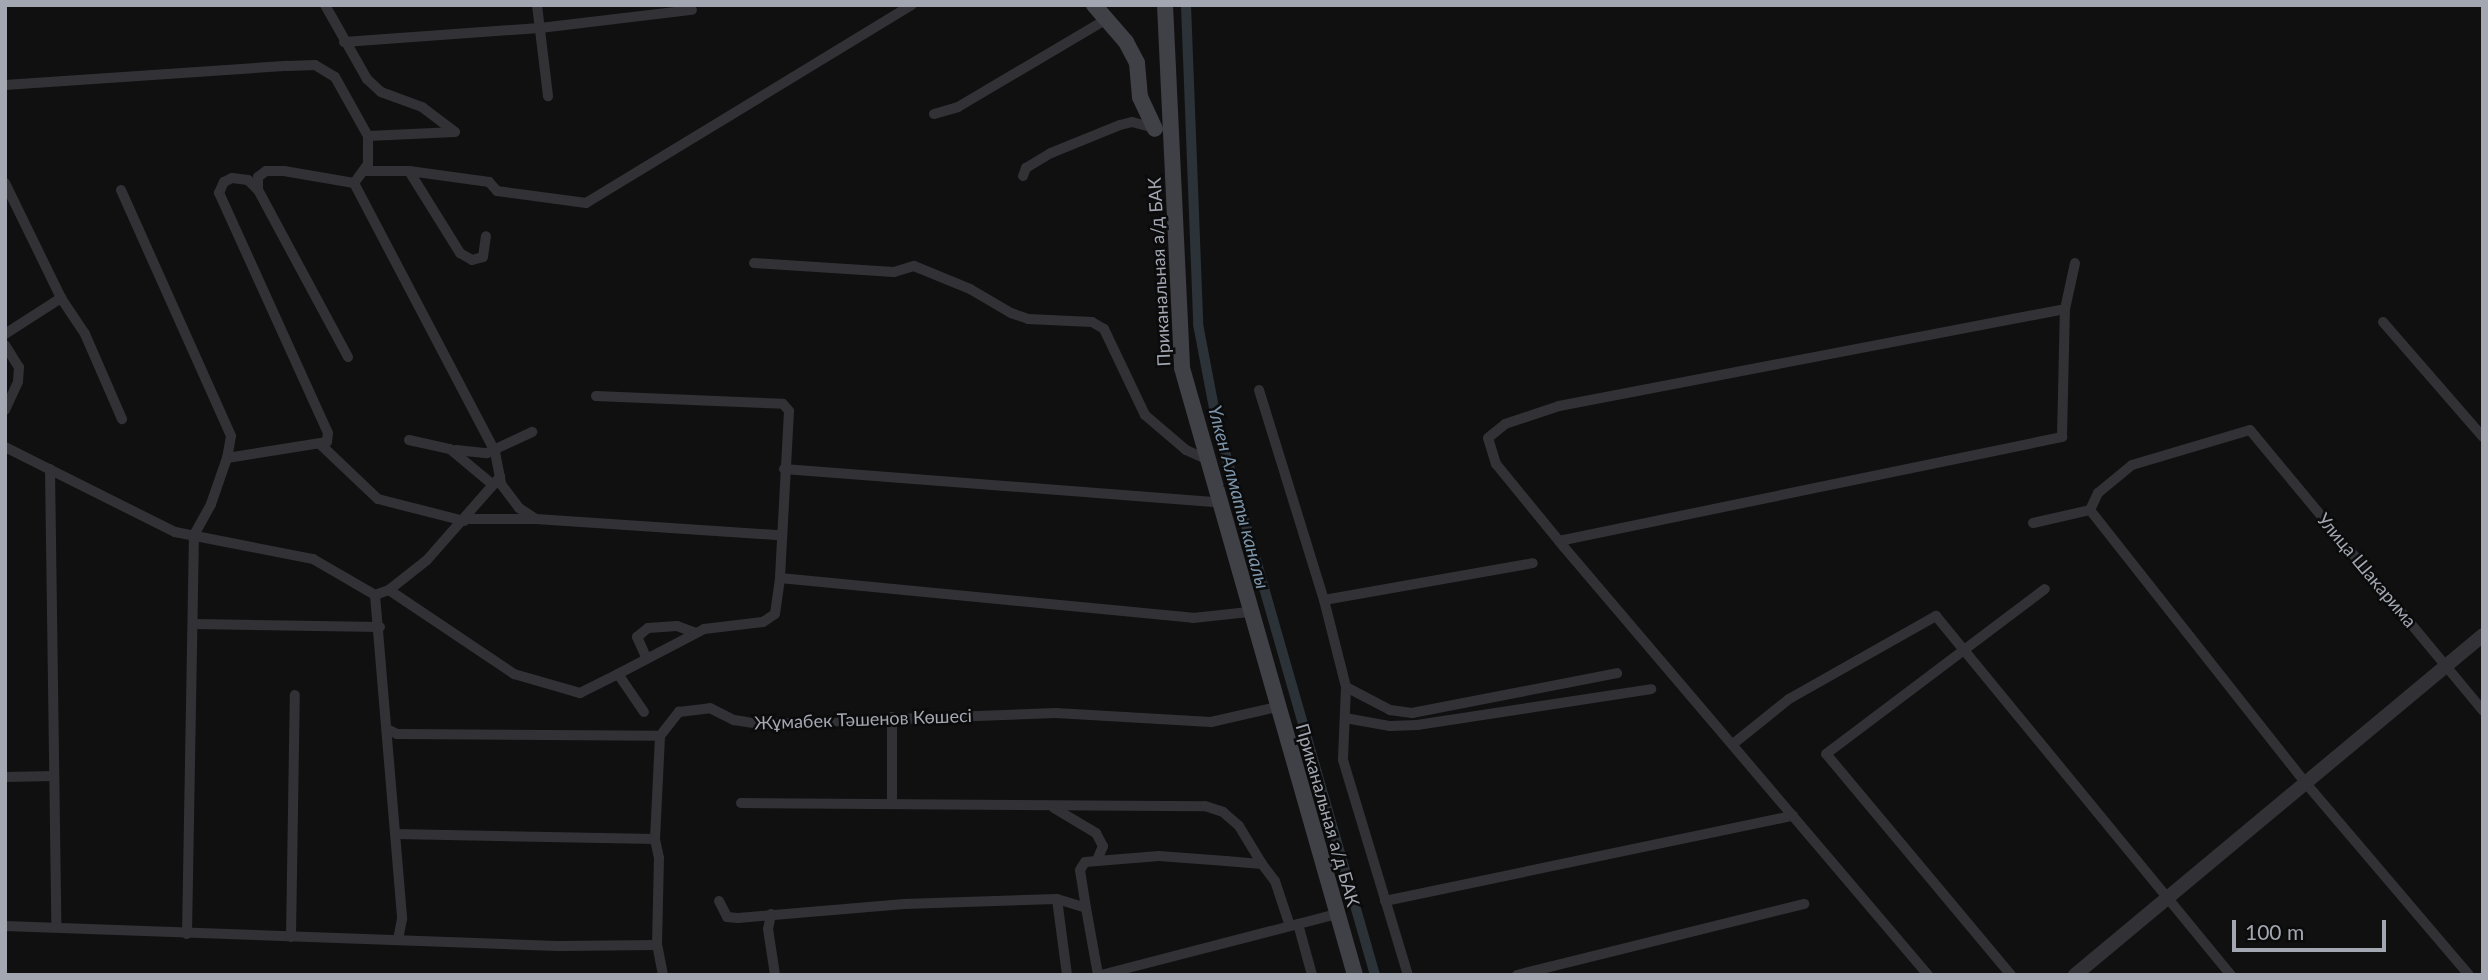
<!DOCTYPE html>
<html>
<head>
<meta charset="utf-8">
<style>
	body { margin:0 }
	#map { position:relative; width:2488px; height:980px; overflow:hidden; background:#101011; font-family:Lato,sans-serif }
	div>[style] { position:absolute }
	.canal>* { height:10px; margin:-5px; padding:0 5px; transform-origin:5px; border-radius:5px; background:#2b3339 }
	.minor>* { height:10px; margin:-5px; padding:0 5px; transform-origin:5px; border-radius:5px; background:#323236 }
	.tertiary>* { height:14px; margin:-7px; padding:0 7px; transform-origin:7px; border-radius:7px; background:#323236 }
	.secondary>* { height:16px; margin:-8px; padding:0 8px; transform-origin:8px; border-radius:8px; background:#404146 }
	span { translate:-50% -50%; white-space:nowrap; text-align:center; line-height:1.15; -webkit-text-stroke:5px #0b0b0c; paint-order:stroke }
	.street-label { font-size:18px; color:#a3a7b1 }
	.water-label { font-size:19px; color:#7c95aa; font-style:italic }
	.frame { position:absolute; inset:0; border:7px solid #a3a7b1; pointer-events:none }
	.scale { position:absolute; left:2232px; top:920px; width:154px; height:32px; box-sizing:border-box; border:4px solid #a3a7b1; border-top:0; padding-left:9px; font-size:21px; line-height:24px; white-space:nowrap; color:#a3a7b1; -webkit-text-stroke:5px #0b0b0c; paint-order:stroke }
</style>
</head>
<body>
<div id="map">
	<div class="canal">
		<i style="left:1186px;top:5px;width:319px;rotate:87.8deg"></i>
		<i style="left:1198px;top:324px;width:102px;rotate:79.2deg"></i>
		<i style="left:1217px;top:424px;width:573px;rotate:74deg"></i>
	</div>
	<div class="minor">
		<i style="left:325px;top:5px;width:85px;rotate:60.4deg"></i>
		<i style="left:367px;top:79px;width:19px;rotate:43deg"></i>
		<i style="left:381px;top:92px;width:44px;rotate:20.1deg"></i>
		<i style="left:422px;top:107px;width:41px;rotate:37.1deg"></i>
		<i style="left:455px;top:132px;width:87px;rotate:177.4deg"></i>
		<i style="left:537px;top:5px;width:92px;rotate:83.1deg"></i>
		<i style="left:344px;top:42px;width:196px;rotate:-4.1deg"></i>
		<i style="left:540px;top:28px;width:153px;rotate:-6.8deg"></i>
		<i style="left:5px;top:85px;width:283px;rotate:-3.9deg"></i>
		<i style="left:287px;top:66px;width:28px;rotate:-2deg"></i>
		<i style="left:315px;top:65px;width:23px;rotate:31deg"></i>
		<i style="left:335px;top:77px;width:68px;rotate:60.8deg"></i>
		<i style="left:368px;top:136px;width:28px;rotate:90deg"></i>
		<i style="left:368px;top:164px;width:24px;rotate:126deg"></i>
		<i style="left:354px;top:183px;width:304px;rotate:62.3deg"></i>
		<i style="left:495px;top:452px;width:33px;rotate:79deg"></i>
		<i style="left:501px;top:484px;width:30px;rotate:53deg"></i>
		<i style="left:519px;top:508px;width:20px;rotate:33deg"></i>
		<i style="left:536px;top:519px;width:244px;rotate:3.8deg"></i>
		<i style="left:934px;top:114px;width:25px;rotate:-16deg"></i>
		<i style="left:958px;top:107px;width:171px;rotate:-30.6deg"></i>
		<i style="left:364px;top:171px;width:45px"></i>
		<i style="left:409px;top:171px;width:97px;rotate:58.1deg"></i>
		<i style="left:460px;top:253px;width:14px;rotate:30deg"></i>
		<i style="left:472px;top:260px;width:11px;rotate:-15deg"></i>
		<i style="left:483px;top:257px;width:21px;rotate:-82deg"></i>
		<i style="left:409px;top:171px;width:81px;rotate:7.8deg"></i>
		<i style="left:489px;top:182px;width:12px;rotate:48deg"></i>
		<i style="left:497px;top:191px;width:90px;rotate:7.7deg"></i>
		<i style="left:586px;top:203px;width:381px;rotate:-31.3deg"></i>
		<i style="left:1023px;top:176px;width:9px;rotate:-69deg"></i>
		<i style="left:1026px;top:168px;width:29px;rotate:-31deg"></i>
		<i style="left:1051px;top:153px;width:74px;rotate:-22.1deg"></i>
		<i style="left:1120px;top:125px;width:12px;rotate:-14deg"></i>
		<i style="left:1132px;top:122px;width:27px;rotate:15deg"></i>
		<i style="left:5px;top:183px;width:128px;rotate:64deg"></i>
		<i style="left:121px;top:190px;width:269px;rotate:65.9deg"></i>
		<i style="left:231px;top:436px;width:22px;rotate:100deg"></i>
		<i style="left:754px;top:263px;width:140px;rotate:3.7deg"></i>
		<i style="left:894px;top:272px;width:21px;rotate:-17deg"></i>
		<i style="left:914px;top:266px;width:61px;rotate:22.3deg"></i>
		<i style="left:970px;top:289px;width:48px;rotate:30.3deg"></i>
		<i style="left:1011px;top:313px;width:18px;rotate:19deg"></i>
		<i style="left:1028px;top:319px;width:64px;rotate:2.7deg"></i>
		<i style="left:1092px;top:322px;width:14px;rotate:30deg"></i>
		<i style="left:1104px;top:329px;width:95px;rotate:64.5deg"></i>
		<i style="left:1145px;top:415px;width:54px;rotate:40.5deg"></i>
		<i style="left:1186px;top:450px;width:20px;rotate:24deg"></i>
		<i style="left:2383px;top:322px;width:152px;rotate:49deg"></i>
		<i style="left:5px;top:334px;width:67px;rotate:-32.7deg"></i>
		<i style="left:61px;top:298px;width:43px;rotate:56.3deg"></i>
		<i style="left:85px;top:334px;width:93px;rotate:66.5deg"></i>
		<i style="left:5px;top:345px;width:26px;rotate:58deg"></i>
		<i style="left:19px;top:367px;width:15px;rotate:94deg"></i>
		<i style="left:18px;top:382px;width:31px;rotate:115deg"></i>
		<i style="left:348px;top:357px;width:190px;rotate:-118.3deg"></i>
		<i style="left:258px;top:190px;width:13px;rotate:-90deg"></i>
		<i style="left:258px;top:177px;width:10px;rotate:-37deg"></i>
		<i style="left:266px;top:171px;width:18px"></i>
		<i style="left:284px;top:171px;width:71px;rotate:9.7deg"></i>
		<i style="left:1259px;top:390px;width:220px;rotate:72.8deg"></i>
		<i style="left:1324px;top:600px;width:90px;rotate:75.8deg"></i>
		<i style="left:1346px;top:687px;width:73px;rotate:92.4deg"></i>
		<i style="left:1343px;top:760px;width:225px;rotate:73.2deg"></i>
		<i style="left:596px;top:396px;width:187px;rotate:2.4deg"></i>
		<i style="left:783px;top:404px;width:9px;rotate:49deg"></i>
		<i style="left:789px;top:411px;width:167px;rotate:93.1deg"></i>
		<i style="left:780px;top:578px;width:415px;rotate:5.5deg"></i>
		<i style="left:1193px;top:618px;width:56px;rotate:-6.1deg"></i>
		<i style="left:409px;top:440px;width:42px;rotate:12.4deg"></i>
		<i style="left:450px;top:449px;width:56px;rotate:39.9deg"></i>
		<i style="left:320px;top:444px;width:80px;rotate:43.5deg"></i>
		<i style="left:378px;top:499px;width:89px;rotate:14.3deg"></i>
		<i style="left:5px;top:447px;width:190px;rotate:26.6deg"></i>
		<i style="left:175px;top:532px;width:141px;rotate:11.1deg"></i>
		<i style="left:313px;top:559px;width:72px;rotate:30.1deg"></i>
		<i style="left:375px;top:595px;width:15px;rotate:-20deg"></i>
		<i style="left:389px;top:590px;width:151px;rotate:33.9deg"></i>
		<i style="left:514px;top:674px;width:69px;rotate:16.1deg"></i>
		<i style="left:580px;top:693px;width:42px;rotate:-26.6deg"></i>
		<i style="left:618px;top:674px;width:46px;rotate:55.6deg"></i>
		<i style="left:456px;top:450px;width:31px;rotate:6deg"></i>
		<i style="left:487px;top:453px;width:50px;rotate:-25deg"></i>
		<i style="left:50px;top:469px;width:458px;rotate:89.2deg"></i>
		<i style="left:784px;top:469px;width:434px;rotate:4.4deg"></i>
		<i style="left:466px;top:519px;width:70px"></i>
		<i style="left:2033px;top:523px;width:58px;rotate:-12.8deg"></i>
		<i style="left:1559px;top:541px;width:514px;rotate:-11.68deg"></i>
		<i style="left:2062px;top:437px;width:128px;rotate:-88.7deg"></i>
		<i style="left:2065px;top:309px;width:47px;rotate:-77.7deg"></i>
		<i style="left:389px;top:590px;width:48px;rotate:-38.3deg"></i>
		<i style="left:427px;top:560px;width:111px;rotate:-48.7deg"></i>
		<i style="left:375px;top:595px;width:325px;rotate:85.2deg"></i>
		<i style="left:402px;top:919px;width:21px;rotate:101deg"></i>
		<i style="left:1324px;top:600px;width:212px;rotate:-10deg"></i>
		<i style="left:193px;top:624px;width:187px;rotate:0.9deg"></i>
		<i style="left:646px;top:657px;width:22px;rotate:-114deg"></i>
		<i style="left:637px;top:637px;width:14px;rotate:-39deg"></i>
		<i style="left:648px;top:628px;width:29px;rotate:-4deg"></i>
		<i style="left:677px;top:626px;width:20px;rotate:20deg"></i>
		<i style="left:618px;top:674px;width:97px;rotate:-27.6deg"></i>
		<i style="left:704px;top:629px;width:59px;rotate:-6.8deg"></i>
		<i style="left:763px;top:622px;width:14px;rotate:-34deg"></i>
		<i style="left:775px;top:614px;width:36px;rotate:-82deg"></i>
		<i style="left:1346px;top:687px;width:50px;rotate:27.6deg"></i>
		<i style="left:1390px;top:710px;width:22px;rotate:8deg"></i>
		<i style="left:1412px;top:713px;width:209px;rotate:-11deg"></i>
		<i style="left:892px;top:717px;width:86px;rotate:90deg"></i>
		<i style="left:1345px;top:718px;width:46px;rotate:10.1deg"></i>
		<i style="left:1390px;top:726px;width:27px;rotate:-2deg"></i>
		<i style="left:1417px;top:725px;width:237px;rotate:-8.7deg"></i>
		<i style="left:387px;top:729px;width:11px;rotate:27deg"></i>
		<i style="left:397px;top:734px;width:263px;rotate:0.4deg"></i>
		<i style="left:1733px;top:744px;width:72px;rotate:-38.8deg"></i>
		<i style="left:1789px;top:699px;width:169px;rotate:-29.5deg"></i>
		<i style="left:1936px;top:616px;width:465px;rotate:50.6deg"></i>
		<i style="left:5px;top:777px;width:49px;rotate:-1.2deg"></i>
		<i style="left:741px;top:803px;width:464px;rotate:0.4deg"></i>
		<i style="left:1205px;top:806px;width:19px;rotate:18deg"></i>
		<i style="left:1223px;top:812px;width:21px;rotate:41deg"></i>
		<i style="left:1239px;top:826px;width:44px;rotate:58.8deg"></i>
		<i style="left:1054px;top:808px;width:49px;rotate:30.8deg"></i>
		<i style="left:1096px;top:833px;width:15px;rotate:62deg"></i>
		<i style="left:1103px;top:846px;width:13px;rotate:113deg"></i>
		<i style="left:395px;top:834px;width:260px;rotate:1.1deg"></i>
		<i style="left:1057px;top:899px;width:77px;rotate:82.5deg"></i>
		<i style="left:719px;top:901px;width:18px;rotate:63deg"></i>
		<i style="left:727px;top:917px;width:11px;rotate:5deg"></i>
		<i style="left:738px;top:918px;width:167px;rotate:-4.8deg"></i>
		<i style="left:904px;top:904px;width:153px;rotate:-1.9deg"></i>
		<i style="left:1057px;top:899px;width:30px;rotate:17deg"></i>
		<i style="left:1086px;top:908px;width:68px;rotate:79.8deg"></i>
		<i style="left:1385px;top:901px;width:417px;rotate:-11.8deg"></i>
		<i style="left:1086px;top:908px;width:38px;rotate:-99deg"></i>
		<i style="left:1080px;top:870px;width:9px;rotate:-58deg"></i>
		<i style="left:1085px;top:862px;width:74px;rotate:-4.6deg"></i>
		<i style="left:1159px;top:856px;width:67px;rotate:4.3deg"></i>
		<i style="left:1226px;top:861px;width:36px;rotate:5deg"></i>
		<i style="left:1262px;top:864px;width:21px;rotate:53deg"></i>
		<i style="left:1275px;top:881px;width:47px;rotate:71.6deg"></i>
		<i style="left:771px;top:914px;width:15px;rotate:101deg"></i>
		<i style="left:768px;top:929px;width:47px;rotate:81.3deg"></i>
		<i style="left:1298px;top:924px;width:53px;rotate:74.6deg"></i>
		<i style="left:5px;top:926px;width:553px;rotate:2.07deg"></i>
		<i style="left:558px;top:946px;width:99px;rotate:-0.6deg"></i>
		<i style="left:187px;top:934px;width:399px;rotate:-89deg"></i>
		<i style="left:194px;top:535px;width:35px;rotate:-61deg"></i>
		<i style="left:211px;top:504px;width:49px;rotate:-70.8deg"></i>
		<i style="left:227px;top:458px;width:101px;rotate:-9.1deg"></i>
		<i style="left:327px;top:442px;width:9px;rotate:-84deg"></i>
		<i style="left:328px;top:433px;width:264px;rotate:-114.4deg"></i>
		<i style="left:219px;top:193px;width:12px;rotate:-66deg"></i>
		<i style="left:224px;top:182px;width:9px;rotate:-27deg"></i>
		<i style="left:232px;top:178px;width:16px;rotate:7deg"></i>
		<i style="left:248px;top:180px;width:14px;rotate:45deg"></i>
		<i style="left:291px;top:937px;width:242px;rotate:-89.1deg"></i>
		<i style="left:663px;top:975px;width:31px;rotate:-101deg"></i>
		<i style="left:657px;top:945px;width:87px;rotate:-88.7deg"></i>
		<i style="left:659px;top:858px;width:19px;rotate:-102deg"></i>
		<i style="left:655px;top:839px;width:103px;rotate:-87.2deg"></i>
		<i style="left:660px;top:736px;width:31px;rotate:-52deg"></i>
		<i style="left:679px;top:712px;width:31px;rotate:-7deg"></i>
		<i style="left:710px;top:708px;width:27px;rotate:27deg"></i>
		<i style="left:734px;top:720px;width:25px;rotate:9deg"></i>
		<i style="left:759px;top:724px;width:297px;rotate:-2.1deg"></i>
		<i style="left:1056px;top:713px;width:155px;rotate:3.3deg"></i>
		<i style="left:1211px;top:722px;width:68px;rotate:-12.8deg"></i>
		<i style="left:1101px;top:975px;width:244px;rotate:-14.5deg"></i>
		<i style="left:1517px;top:975px;width:296px;rotate:-13.9deg"></i>
		<i style="left:1928px;top:975px;width:562px;rotate:-130.38deg"></i>
		<i style="left:1564px;top:547px;width:107px;rotate:-129.3deg"></i>
		<i style="left:1496px;top:464px;width:27px;rotate:-107deg"></i>
		<i style="left:1488px;top:438px;width:22px;rotate:-39deg"></i>
		<i style="left:1505px;top:424px;width:57px;rotate:-18.4deg"></i>
		<i style="left:1559px;top:406px;width:515px;rotate:-10.85deg"></i>
		<i style="left:2011px;top:975px;width:288px;rotate:-129.9deg"></i>
		<i style="left:1826px;top:754px;width:274px;rotate:-37deg"></i>
		<i style="left:2469px;top:975px;width:255px;rotate:-130.4deg"></i>
		<i style="left:2304px;top:781px;width:345px;rotate:-128.3deg"></i>
		<i style="left:2090px;top:510px;width:19px;rotate:-65deg"></i>
		<i style="left:2098px;top:493px;width:44px;rotate:-39.5deg"></i>
		<i style="left:2132px;top:465px;width:123px;rotate:-16.5deg"></i>
		<i style="left:2250px;top:430px;width:365px;rotate:50.3deg"></i>
	</div>
	<div class="tertiary">
		<i style="left:2075px;top:975px;width:531px;rotate:-39.81deg"></i>
	</div>
	<div class="secondary">
		<i style="left:1094px;top:5px;width:49px;rotate:49.1deg"></i>
		<i style="left:1126px;top:42px;width:24px;rotate:62deg"></i>
		<i style="left:1137px;top:63px;width:34px;rotate:85deg"></i>
		<i style="left:1140px;top:97px;width:35px;rotate:65deg"></i>
		<i style="left:1165px;top:5px;width:363px;rotate:87.3deg"></i>
		<i style="left:1182px;top:368px;width:631px;rotate:74.09deg"></i>
	</div>
	<div class="street-label">
		<span style="left:1159px;top:272px;rotate:-93deg">Приканальная а/д БАК</span>
		<span style="left:2367px;top:570px;rotate:50deg">Улица Шакарима</span>
		<span style="left:863px;top:719px;rotate:-2deg">Жұмабек Тәшенов Көшесі</span>
		<span style="left:1328px;top:815px;rotate:74deg">Приканальная а/д БАК</span>
	</div>
	<div class="water-label">
		<span style="left:1239px;top:497px;rotate:75deg">Үлкен Алматы каналы</span>
	</div>
	<div class="frame"></div>
	<div class="scale">100 m</div>
</div>
</body>
</html>
